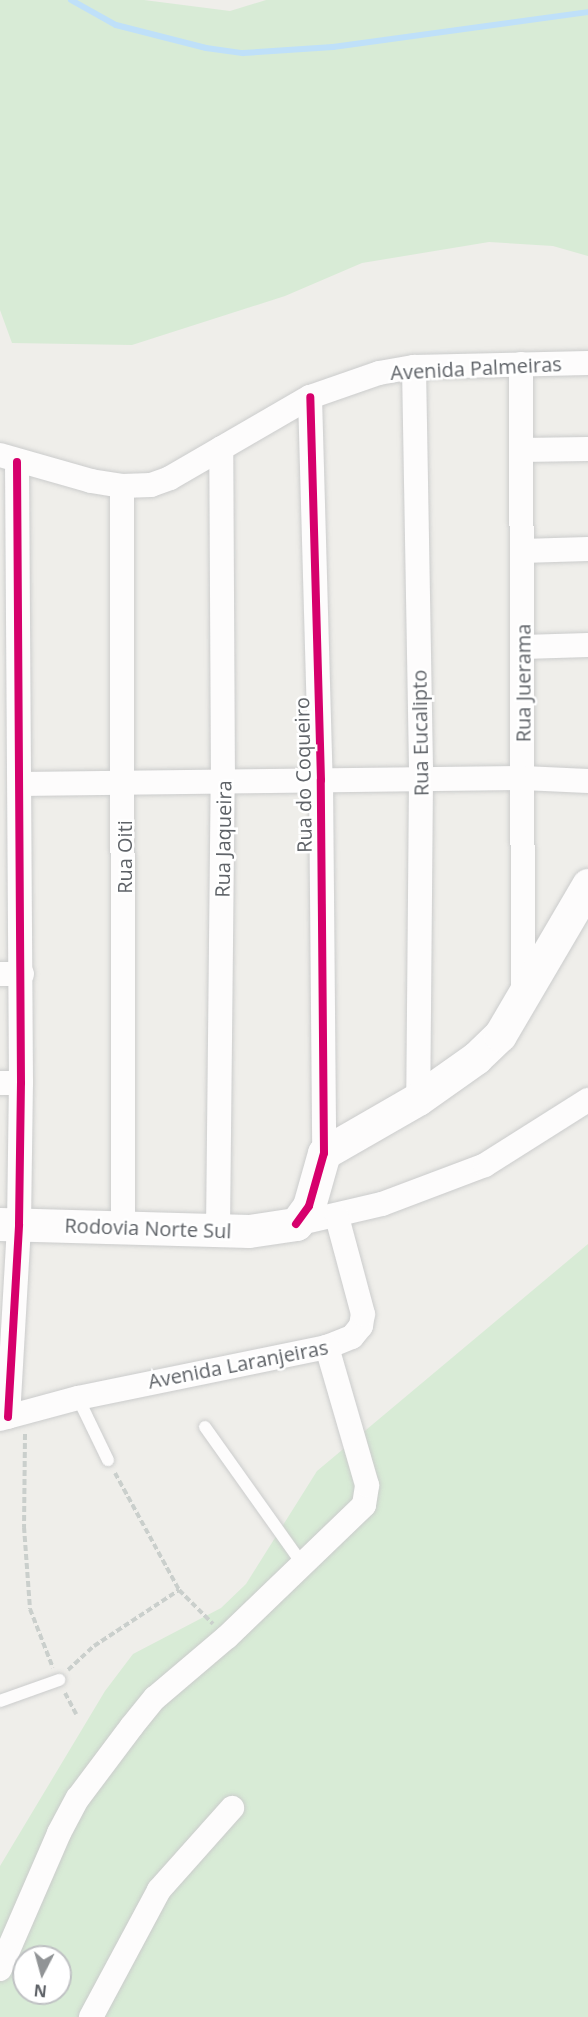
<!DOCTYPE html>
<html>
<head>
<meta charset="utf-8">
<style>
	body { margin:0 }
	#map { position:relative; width:588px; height:2017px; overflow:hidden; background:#efeeea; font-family:"Open Sans",sans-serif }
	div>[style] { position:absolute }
	.green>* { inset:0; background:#d8ebd6 }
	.stream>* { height:6px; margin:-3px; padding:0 3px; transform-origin:3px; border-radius:3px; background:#bfe0f9 }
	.path>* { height:4px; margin-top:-2px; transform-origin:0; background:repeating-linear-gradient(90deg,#cacfcc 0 6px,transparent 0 9px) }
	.roads { filter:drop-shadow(0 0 2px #cbcccc) drop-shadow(0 0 2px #cbcccc) }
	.lane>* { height:12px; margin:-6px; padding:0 6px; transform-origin:6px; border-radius:6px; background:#fdfcfc }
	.street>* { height:24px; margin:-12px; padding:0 12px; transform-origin:12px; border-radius:12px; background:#fdfcfc }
	.secondary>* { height:33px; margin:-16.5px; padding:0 16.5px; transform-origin:16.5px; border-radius:16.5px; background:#fdfcfc }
	.cycleway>* { height:8px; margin:-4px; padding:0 4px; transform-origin:4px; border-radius:4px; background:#d6006c }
	span { translate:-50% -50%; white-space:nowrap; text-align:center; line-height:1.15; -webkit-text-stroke:5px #fff; paint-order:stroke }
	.street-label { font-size:20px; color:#5f6368 }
	.north { position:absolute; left:12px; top:1945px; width:60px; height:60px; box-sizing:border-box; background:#fff; border:2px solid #bfc1c3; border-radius:50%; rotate:186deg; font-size:16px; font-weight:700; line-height:24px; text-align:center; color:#5f6368 }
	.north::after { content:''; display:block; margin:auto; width:21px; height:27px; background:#919496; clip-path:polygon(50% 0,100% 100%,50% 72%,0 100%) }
</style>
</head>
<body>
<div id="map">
	<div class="green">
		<i style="clip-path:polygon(0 0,144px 0,230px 11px,266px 0,588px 0,588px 256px,553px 246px,489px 242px,362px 263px,285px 296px,132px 345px,12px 343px,0 310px)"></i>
		<i style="clip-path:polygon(evenodd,588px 1244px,588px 2017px,0 2017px,0 1866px,105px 1691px,133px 1654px,221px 1608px,246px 1584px,317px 1471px,588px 1244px,24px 1957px,60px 1957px,60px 1993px,24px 1993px,24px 1957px)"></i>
	</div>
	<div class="stream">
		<i style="left:71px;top:0;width:51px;rotate:29.1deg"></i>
		<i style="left:116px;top:25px;width:93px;rotate:14.3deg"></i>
		<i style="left:206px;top:48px;width:37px;rotate:8deg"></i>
		<i style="left:243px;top:53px;width:90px;rotate:-3.8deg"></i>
		<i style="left:333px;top:47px;width:257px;rotate:-7.8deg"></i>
	</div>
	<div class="path">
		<i style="left:25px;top:1434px;width:93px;rotate:90.6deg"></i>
		<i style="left:24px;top:1527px;width:82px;rotate:85.8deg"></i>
		<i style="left:30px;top:1609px;width:63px;rotate:68.7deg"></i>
		<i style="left:115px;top:1473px;width:133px;rotate:61.3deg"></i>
		<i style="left:179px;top:1590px;width:48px;rotate:45deg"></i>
		<i style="left:68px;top:1670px;width:35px;rotate:-43deg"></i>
		<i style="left:94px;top:1646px;width:102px;rotate:-33.4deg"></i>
		<i style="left:65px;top:1693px;width:24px;rotate:62deg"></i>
	</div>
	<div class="roads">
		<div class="lane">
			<i style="left:78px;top:1398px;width:69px;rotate:64.2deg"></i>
			<i style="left:205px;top:1427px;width:169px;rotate:54.6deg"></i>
			<i style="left:0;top:1701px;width:63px;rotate:-19.6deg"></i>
		</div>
		<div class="street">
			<i style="left:521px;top:364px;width:631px;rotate:89.82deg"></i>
			<i style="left:414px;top:367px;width:413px;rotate:89deg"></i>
			<i style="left:421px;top:780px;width:319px;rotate:90.5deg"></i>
			<i style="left:310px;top:397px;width:383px;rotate:88.4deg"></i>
			<i style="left:321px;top:780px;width:373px;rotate:89.5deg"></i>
			<i style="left:521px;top:450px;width:67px;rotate:-0.9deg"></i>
			<i style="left:0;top:455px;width:95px;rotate:15.9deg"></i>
			<i style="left:91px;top:481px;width:31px;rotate:9deg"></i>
			<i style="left:122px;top:486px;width:29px;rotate:-2deg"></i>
			<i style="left:151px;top:485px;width:20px;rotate:-20deg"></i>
			<i style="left:170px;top:478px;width:162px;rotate:-30.1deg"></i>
			<i style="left:310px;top:397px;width:73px;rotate:-19.2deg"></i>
			<i style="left:379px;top:373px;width:36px;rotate:-10deg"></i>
			<i style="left:414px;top:367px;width:174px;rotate:-1.3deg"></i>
			<i style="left:122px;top:486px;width:741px;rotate:89.92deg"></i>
			<i style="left:522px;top:551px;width:66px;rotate:-1.7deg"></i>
			<i style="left:523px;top:647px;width:65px;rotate:-1.8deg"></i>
			<i style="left:20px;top:784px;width:503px;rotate:-0.68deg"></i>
			<i style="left:523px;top:778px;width:65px;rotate:2.6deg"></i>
			<i style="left:0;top:974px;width:22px"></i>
			<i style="left:0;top:1083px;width:21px"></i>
			<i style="left:296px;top:1224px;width:88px;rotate:-13.1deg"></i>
			<i style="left:382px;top:1204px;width:110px;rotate:-20.7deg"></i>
			<i style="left:485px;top:1165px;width:122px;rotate:-32.3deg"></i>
			<i style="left:218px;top:1230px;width:446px;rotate:-89.4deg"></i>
			<i style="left:223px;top:784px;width:336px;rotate:-90.3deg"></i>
			<i style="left:8px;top:1417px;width:193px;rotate:-86.7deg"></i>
			<i style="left:19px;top:1224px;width:141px;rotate:-89.2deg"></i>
			<i style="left:21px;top:1083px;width:621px;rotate:-90.37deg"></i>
			<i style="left:0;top:1419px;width:81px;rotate:-15.1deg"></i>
			<i style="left:78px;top:1398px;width:254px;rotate:-11.6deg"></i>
			<i style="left:327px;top:1347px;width:27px;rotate:-22deg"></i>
			<i style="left:352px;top:1337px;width:14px;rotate:-51deg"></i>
			<i style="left:361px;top:1326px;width:12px;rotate:-81deg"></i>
			<i style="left:363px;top:1314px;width:100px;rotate:-105deg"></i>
			<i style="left:0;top:1969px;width:148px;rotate:-66.5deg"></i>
			<i style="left:59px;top:1833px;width:40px;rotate:-62deg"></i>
			<i style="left:78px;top:1798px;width:90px;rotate:-53.1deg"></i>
			<i style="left:132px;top:1726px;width:36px;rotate:-51deg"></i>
			<i style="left:155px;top:1698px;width:94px;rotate:-40.3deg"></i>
			<i style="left:227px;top:1637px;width:190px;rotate:-43.9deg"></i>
			<i style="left:364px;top:1505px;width:20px;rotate:-81deg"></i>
			<i style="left:367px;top:1485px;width:144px;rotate:-106.2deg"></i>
			<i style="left:91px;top:2017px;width:144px;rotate:-61.8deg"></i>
			<i style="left:159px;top:1890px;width:110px;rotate:-48.3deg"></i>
		</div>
		<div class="secondary">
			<i style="left:0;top:1224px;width:249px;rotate:1.6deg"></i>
			<i style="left:249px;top:1231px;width:48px;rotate:-8.5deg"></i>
			<i style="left:296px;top:1224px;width:22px;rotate:-54deg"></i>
			<i style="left:309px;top:1206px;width:55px;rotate:-74.2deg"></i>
			<i style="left:324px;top:1153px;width:108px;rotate:-29.9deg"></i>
			<i style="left:418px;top:1099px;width:71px;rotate:-35.3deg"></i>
			<i style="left:476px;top:1058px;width:33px;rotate:-44deg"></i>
			<i style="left:500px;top:1035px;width:174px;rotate:-59.6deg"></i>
		</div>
	</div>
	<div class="cycleway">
		<i style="left:296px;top:1224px;width:22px;rotate:-54deg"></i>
		<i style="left:309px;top:1206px;width:55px;rotate:-74.2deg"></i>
		<i style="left:324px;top:1153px;width:373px;rotate:-90.5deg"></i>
		<i style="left:321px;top:780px;width:383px;rotate:-91.6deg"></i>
		<i style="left:8px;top:1417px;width:193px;rotate:-86.7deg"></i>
		<i style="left:19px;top:1224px;width:141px;rotate:-89.2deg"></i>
		<i style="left:21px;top:1083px;width:621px;rotate:-90.37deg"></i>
	</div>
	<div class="street-label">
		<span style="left:476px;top:368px;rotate:-3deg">Avenida Palmeiras</span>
		<span style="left:523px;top:683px;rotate:-90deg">Rua Juerama</span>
		<span style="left:420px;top:733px;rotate:-91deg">Rua Eucalipto</span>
		<span style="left:303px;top:775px;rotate:-91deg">Rua do Coqueiro</span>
		<span style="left:223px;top:839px;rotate:-89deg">Rua Jaqueira</span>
		<span style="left:124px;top:857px;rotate:-90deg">Rua Oiti</span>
		<span style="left:148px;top:1228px;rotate:2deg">Rodovia Norte Sul</span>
		<span style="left:238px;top:1364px;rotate:-11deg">Avenida Laranjeiras</span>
	</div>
	<div class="north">N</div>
</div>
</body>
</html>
